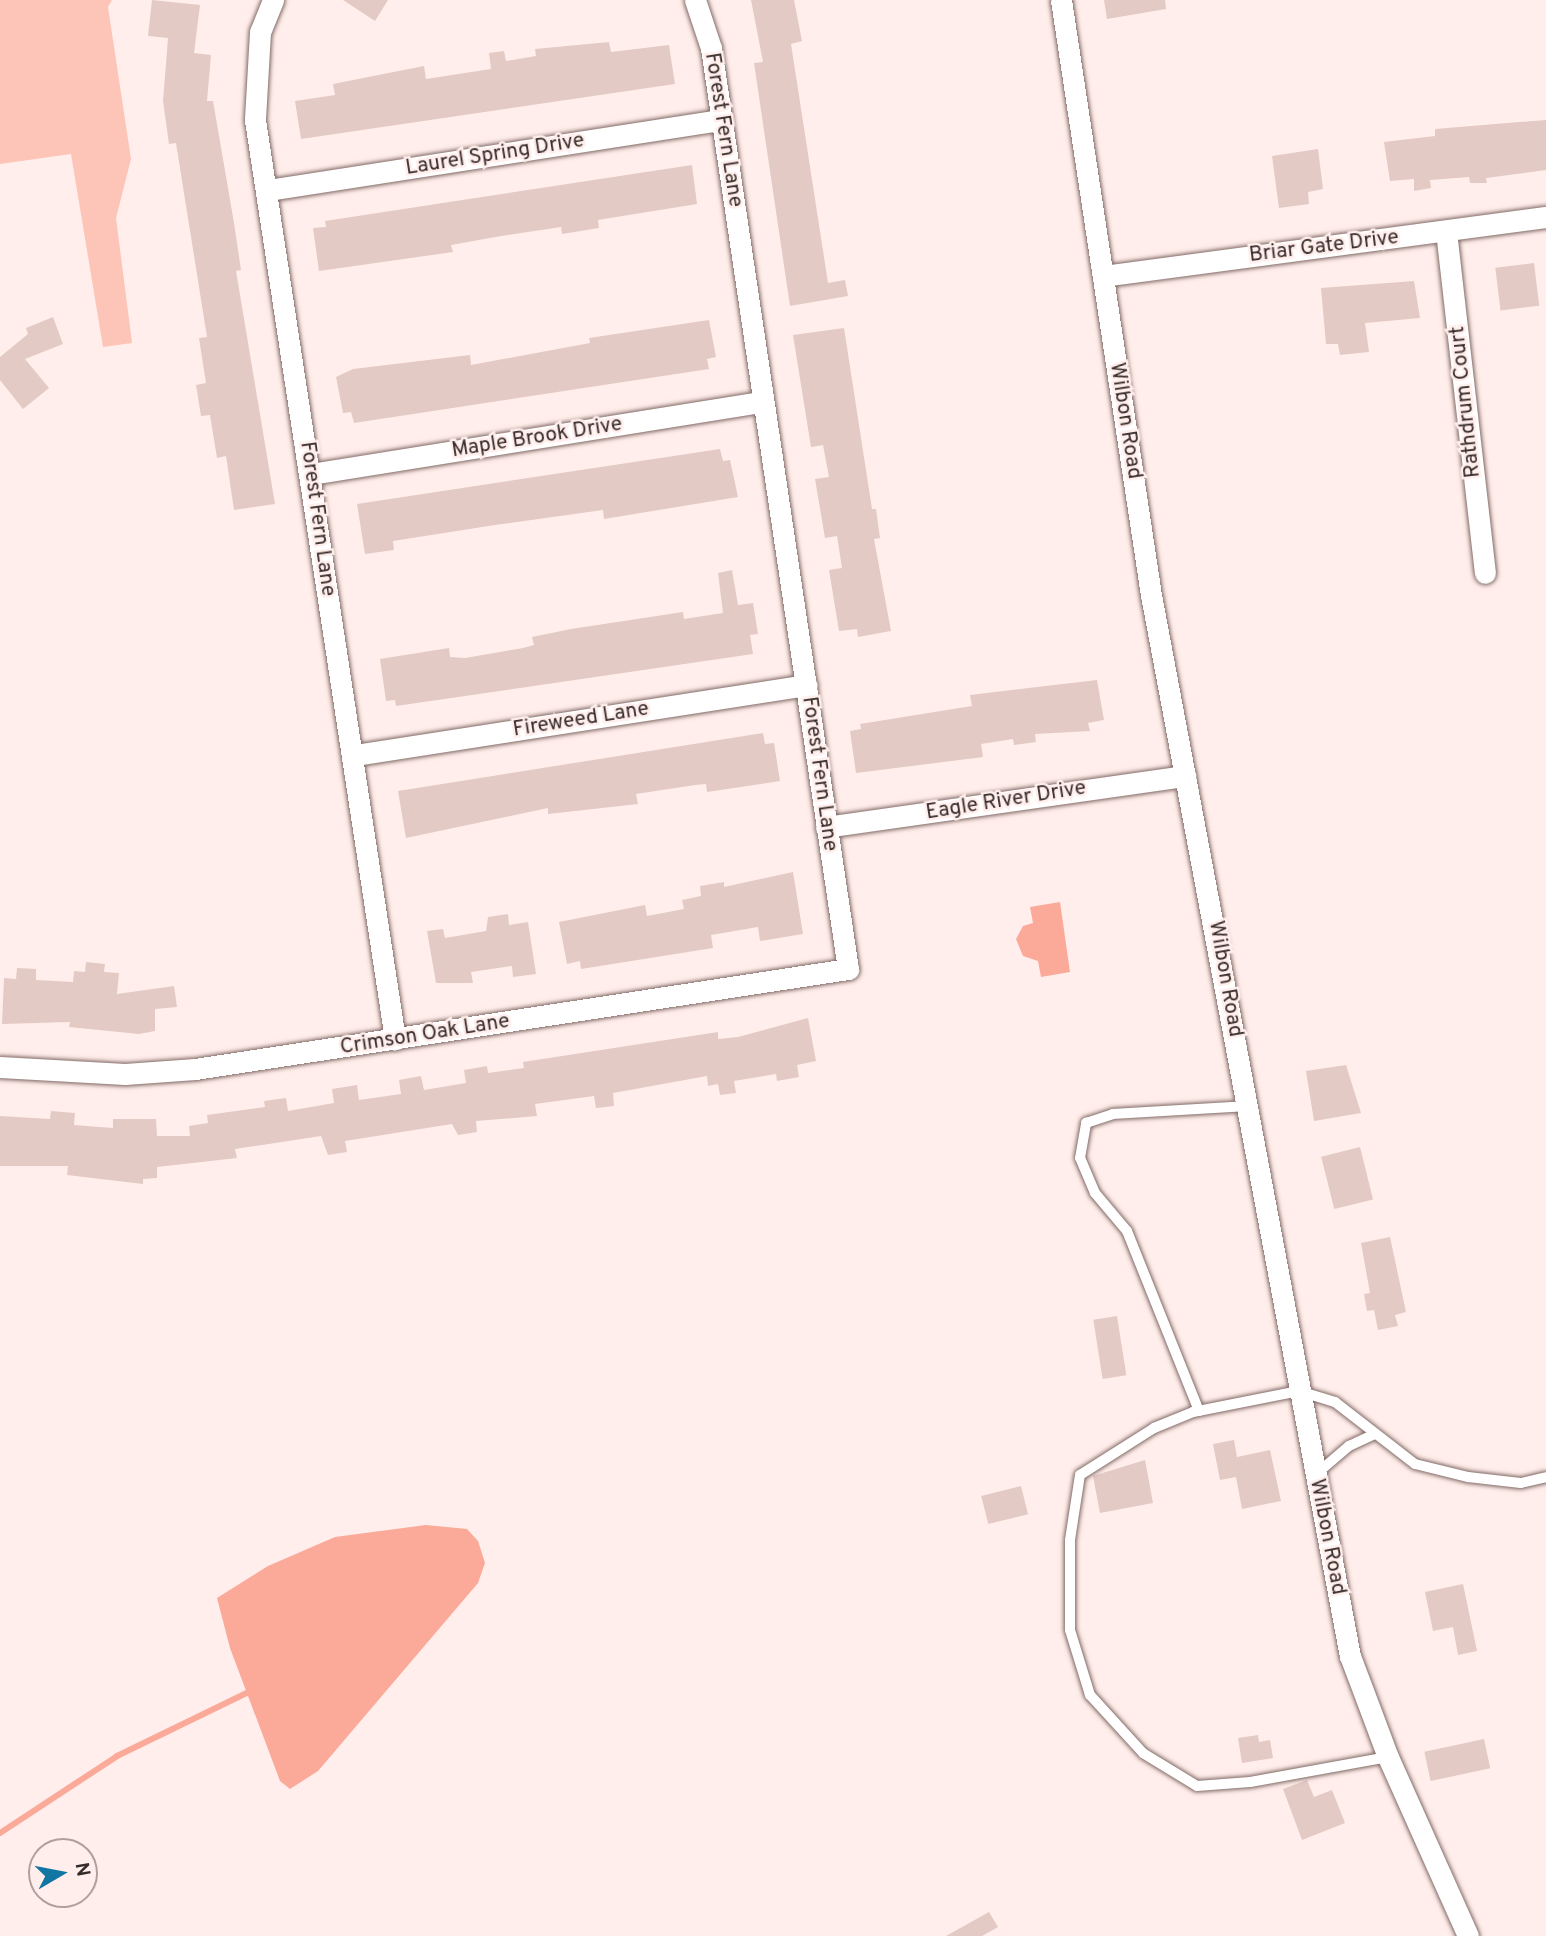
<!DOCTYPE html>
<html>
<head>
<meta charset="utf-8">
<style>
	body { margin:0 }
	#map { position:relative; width:1546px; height:1936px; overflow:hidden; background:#ffeeeb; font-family:Overpass,sans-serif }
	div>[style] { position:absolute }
	.green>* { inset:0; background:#fdc4b8 }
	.water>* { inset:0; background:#fba999 }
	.stream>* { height:6px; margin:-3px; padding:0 3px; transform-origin:3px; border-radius:3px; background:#fba999 }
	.building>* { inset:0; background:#e4cac5; transform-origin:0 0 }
	.roads { filter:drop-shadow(0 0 2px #826a66) drop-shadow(0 0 2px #826a66) }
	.lane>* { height:10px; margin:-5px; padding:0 5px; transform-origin:5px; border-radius:5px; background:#fff }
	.street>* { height:21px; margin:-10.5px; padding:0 10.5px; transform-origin:10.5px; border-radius:10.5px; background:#fff }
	span { translate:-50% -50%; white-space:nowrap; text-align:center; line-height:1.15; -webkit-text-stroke:5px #ffeeeb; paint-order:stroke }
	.street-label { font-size:21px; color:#362c2a }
	.north { position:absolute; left:28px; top:1838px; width:70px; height:70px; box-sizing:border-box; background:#ffeeeb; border:2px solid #afa09e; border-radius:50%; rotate:80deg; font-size:19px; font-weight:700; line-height:28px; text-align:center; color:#362c2a }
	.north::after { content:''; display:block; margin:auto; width:24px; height:32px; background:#1276a2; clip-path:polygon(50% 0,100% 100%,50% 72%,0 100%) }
</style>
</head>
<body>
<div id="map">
	<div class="green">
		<i style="clip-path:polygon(0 0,112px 0,108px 7px,131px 159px,116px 218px,132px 343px,103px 347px,71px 154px,0 164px)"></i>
	</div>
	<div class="water">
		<i style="clip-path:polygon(1060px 902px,1070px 972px,1041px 977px,1038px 961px,1023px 956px,1016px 939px,1023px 926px,1033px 923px,1030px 907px)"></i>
		<i style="clip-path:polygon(426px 1525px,467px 1529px,478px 1541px,485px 1563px,478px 1583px,318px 1771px,290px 1789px,280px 1781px,230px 1648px,217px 1598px,268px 1566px,335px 1537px)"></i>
	</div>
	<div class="stream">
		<i style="left:0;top:1833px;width:140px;rotate:-33.3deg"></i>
		<i style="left:117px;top:1756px;width:151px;rotate:-25.9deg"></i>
	</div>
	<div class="building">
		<i style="clip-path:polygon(152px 0,200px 5px,194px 53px,211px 55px,207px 101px,213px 101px,234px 223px,241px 270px,236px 271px,275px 504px,234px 510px,226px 456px,217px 458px,210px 415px,201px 416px,196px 385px,206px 383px,199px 338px,207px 337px,176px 143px,169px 144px,163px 101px,168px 38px,148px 36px)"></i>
		<i style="clip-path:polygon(343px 0,388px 0,375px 21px)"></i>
		<i style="clip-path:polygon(751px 0,794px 0,802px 41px,791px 44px,828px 283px,845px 280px,848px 296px,790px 306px,754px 63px,763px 62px)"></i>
		<i style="clip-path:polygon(1104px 0,1165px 0,1166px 9px,1107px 19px)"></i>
		<i style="clip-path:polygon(609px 42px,611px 52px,669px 45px,675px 84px,301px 139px,295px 101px,335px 95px,333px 84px,424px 66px,426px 79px,491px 69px,489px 53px,504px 51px,506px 61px,536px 56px,535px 49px)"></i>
		<i style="clip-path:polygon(1546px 120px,1546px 170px,1486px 178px,1487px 183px,1470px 183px,1469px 177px,1430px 180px,1431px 188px,1414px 191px,1414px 179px,1390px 181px,1384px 142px,1435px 136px,1435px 129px)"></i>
		<i style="clip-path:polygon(1318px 149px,1323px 189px,1308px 192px,1309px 204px,1279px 208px,1272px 156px)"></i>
		<i style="clip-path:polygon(692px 165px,697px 204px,598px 220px,599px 228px,562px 234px,561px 227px,501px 236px,451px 245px,453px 252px,319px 271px,313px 228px,326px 227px,325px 221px)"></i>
		<i style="left:1534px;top:263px;width:43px;height:39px;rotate:83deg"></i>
		<i style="clip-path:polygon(1414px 281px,1420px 318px,1365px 323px,1369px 352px,1340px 355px,1338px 344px,1326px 344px,1321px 288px)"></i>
		<i style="clip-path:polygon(53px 317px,63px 344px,25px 359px,49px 388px,23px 409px,0 380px,0 357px,28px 334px,26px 328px)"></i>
		<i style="clip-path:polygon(709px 320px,716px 357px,707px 359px,709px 369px,354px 423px,351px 412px,343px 413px,336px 377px,353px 369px,470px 355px,471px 365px,590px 343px,589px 338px)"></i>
		<i style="clip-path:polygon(844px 328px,872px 509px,876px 509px,880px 538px,874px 539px,891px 631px,858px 637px,857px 629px,839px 631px,829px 570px,842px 568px,837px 536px,825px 538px,815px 479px,829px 477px,823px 445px,811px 447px,793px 335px)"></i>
		<i style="clip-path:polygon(720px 449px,723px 461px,730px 460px,738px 497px,604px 519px,603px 510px,495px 525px,393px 541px,394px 550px,365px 554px,357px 504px)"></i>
		<i style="clip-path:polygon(732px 570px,738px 605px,753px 603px,758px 634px,750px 635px,753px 654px,396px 706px,395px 700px,386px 701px,380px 659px,449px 648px,450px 657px,465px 658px,523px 648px,534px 645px,532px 637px,571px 629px,683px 612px,684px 619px,723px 613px,718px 573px)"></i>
		<i style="clip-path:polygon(1097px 680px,1104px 720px,1088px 723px,1090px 731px,1035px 734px,1036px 742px,1014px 745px,1013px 739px,981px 744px,983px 757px,856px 773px,850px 731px,861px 729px,860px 724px,972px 706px,970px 695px)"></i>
		<i style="clip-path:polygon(763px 733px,765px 744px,774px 743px,780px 781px,707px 792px,706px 784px,695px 785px,636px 794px,638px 804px,548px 814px,548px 808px,406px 838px,398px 791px)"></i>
		<i style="clip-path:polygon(793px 872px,803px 934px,760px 941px,758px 927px,711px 935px,713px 948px,581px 969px,580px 961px,567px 964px,559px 922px,645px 905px,647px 916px,684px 909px,682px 900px,701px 896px,700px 886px,724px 882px,724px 887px)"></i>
		<i style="clip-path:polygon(508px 914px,509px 925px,528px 922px,536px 974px,513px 977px,512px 966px,471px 972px,473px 983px,436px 983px,427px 931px,443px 929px,445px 938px,486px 931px,488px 917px)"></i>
		<i style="clip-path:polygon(86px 962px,105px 964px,104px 972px,119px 973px,117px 994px,174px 986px,177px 1007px,155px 1009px,155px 1031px,139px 1034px,69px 1027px,70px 1022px,2px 1024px,4px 978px,16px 979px,17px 968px,36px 969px,36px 980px,73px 982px,74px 971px,85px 972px)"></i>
		<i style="clip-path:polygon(808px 1018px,816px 1061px,797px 1065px,799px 1077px,777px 1081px,776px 1074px,734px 1081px,736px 1093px,720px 1095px,718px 1084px,708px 1086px,707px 1076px,613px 1093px,614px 1106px,596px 1108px,594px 1096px,535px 1104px,537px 1116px,476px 1121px,477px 1132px,458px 1135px,452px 1124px,345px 1141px,347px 1152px,328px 1155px,321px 1136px,235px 1149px,237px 1158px,157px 1167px,157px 1178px,143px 1179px,143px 1184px,67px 1175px,68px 1166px,0 1166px,0 1116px,50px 1119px,51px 1111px,75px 1113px,74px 1125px,113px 1128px,113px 1119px,156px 1119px,157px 1136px,190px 1136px,189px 1126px,208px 1123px,207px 1115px,265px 1107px,264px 1101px,286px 1098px,288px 1111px,334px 1103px,332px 1089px,357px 1085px,359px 1100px,401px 1094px,399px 1080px,421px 1076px,424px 1090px,466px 1083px,464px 1070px,487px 1066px,488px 1073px,524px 1068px,523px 1062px,718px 1032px,718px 1039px,738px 1037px)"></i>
		<i style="clip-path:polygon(1346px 1065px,1361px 1113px,1314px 1121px,1306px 1071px)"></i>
		<i style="left:1360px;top:1147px;width:54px;height:40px;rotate:76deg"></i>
		<i style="clip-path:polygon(1390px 1237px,1406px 1312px,1395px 1315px,1398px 1326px,1378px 1330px,1374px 1310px,1367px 1311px,1364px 1294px,1370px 1293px,1361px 1243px)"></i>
		<i style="left:1117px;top:1316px;width:60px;height:24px;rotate:81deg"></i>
		<i style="clip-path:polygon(1234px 1440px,1237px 1457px,1270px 1450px,1281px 1501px,1242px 1509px,1236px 1477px,1220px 1480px,1213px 1444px)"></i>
		<i style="clip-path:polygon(1145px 1460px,1153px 1503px,1100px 1513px,1093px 1476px)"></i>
		<i style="left:1021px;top:1486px;width:29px;height:41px;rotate:76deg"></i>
		<i style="clip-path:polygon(1463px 1584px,1477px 1651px,1458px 1655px,1453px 1627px,1433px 1631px,1425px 1592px)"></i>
		<i style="clip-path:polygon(1258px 1735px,1259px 1742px,1270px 1740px,1273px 1758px,1242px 1763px,1238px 1738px)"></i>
		<i style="left:1484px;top:1739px;width:30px;height:61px;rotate:78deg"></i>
		<i style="clip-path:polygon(1307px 1780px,1314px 1797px,1332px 1790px,1345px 1823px,1302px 1840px,1283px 1789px)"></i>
		<i style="clip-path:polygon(989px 1912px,998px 1927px,982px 1936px,946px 1936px)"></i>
	</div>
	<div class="roads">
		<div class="lane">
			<i style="left:1199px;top:1411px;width:194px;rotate:-111.8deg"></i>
			<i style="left:1127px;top:1231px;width:50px;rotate:-130.1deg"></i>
			<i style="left:1095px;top:1193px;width:38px;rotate:-113deg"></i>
			<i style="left:1080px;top:1158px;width:36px;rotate:-80deg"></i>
			<i style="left:1086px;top:1123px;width:28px;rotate:-18deg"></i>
			<i style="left:1113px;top:1114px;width:135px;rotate:-3.4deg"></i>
			<i style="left:1315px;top:1475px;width:45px;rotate:-40.5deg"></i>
			<i style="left:1349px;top:1446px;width:29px;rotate:-25deg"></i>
			<i style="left:1388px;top:1757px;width:140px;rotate:169.7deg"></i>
			<i style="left:1250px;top:1782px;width:53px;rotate:175.7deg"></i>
			<i style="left:1197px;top:1786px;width:63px;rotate:-148.6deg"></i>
			<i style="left:1143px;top:1753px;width:79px;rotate:-132.4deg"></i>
			<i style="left:1090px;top:1695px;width:68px;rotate:-107.1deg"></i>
			<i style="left:1070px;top:1630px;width:90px;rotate:-90deg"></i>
			<i style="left:1070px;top:1540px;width:66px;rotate:-81.3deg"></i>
			<i style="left:1080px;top:1475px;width:88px;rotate:-32.4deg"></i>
			<i style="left:1154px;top:1428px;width:42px;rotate:-22.3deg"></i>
			<i style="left:1193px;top:1412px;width:108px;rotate:-11.2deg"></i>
			<i style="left:1299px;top:1391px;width:38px;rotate:17deg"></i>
			<i style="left:1335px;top:1402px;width:101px;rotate:37.8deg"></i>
			<i style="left:1415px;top:1464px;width:55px;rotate:13.8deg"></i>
			<i style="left:1468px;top:1477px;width:53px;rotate:6.5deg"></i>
			<i style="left:1521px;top:1483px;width:26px;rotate:-13deg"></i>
		</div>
		<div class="street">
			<i style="left:273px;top:0;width:35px;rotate:112deg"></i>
			<i style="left:260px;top:32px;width:88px;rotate:93.3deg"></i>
			<i style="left:255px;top:120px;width:930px;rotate:81.34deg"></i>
			<i style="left:1061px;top:0;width:602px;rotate:81.4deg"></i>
			<i style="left:1151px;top:595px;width:1080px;rotate:79.38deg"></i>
			<i style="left:1350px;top:1656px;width:108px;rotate:69.4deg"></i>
			<i style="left:1388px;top:1757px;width:196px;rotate:65.9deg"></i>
			<i style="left:268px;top:190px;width:459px;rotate:-8.8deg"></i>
			<i style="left:1446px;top:231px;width:344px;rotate:83.5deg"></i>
			<i style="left:1103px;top:276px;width:447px;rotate:-7.6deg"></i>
			<i style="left:311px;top:474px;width:458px;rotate:-9.1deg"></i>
			<i style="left:355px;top:755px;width:457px;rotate:-8.8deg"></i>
			<i style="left:826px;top:827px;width:363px;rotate:-8.1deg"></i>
			<i style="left:0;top:1067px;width:125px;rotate:3.2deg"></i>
			<i style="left:125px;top:1074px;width:70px;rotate:-4.1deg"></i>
			<i style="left:195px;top:1069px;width:661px;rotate:-8.71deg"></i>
			<i style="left:848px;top:969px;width:931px;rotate:-98.46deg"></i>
			<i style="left:711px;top:48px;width:51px;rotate:-108.4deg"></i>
		</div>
	</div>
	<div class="street-label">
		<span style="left:723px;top:130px;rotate:81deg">Forest Fern Lane</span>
		<span style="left:495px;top:155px;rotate:-9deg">Laurel Spring Drive</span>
		<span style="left:1324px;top:247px;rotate:-7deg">Briar Gate Drive</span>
		<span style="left:1466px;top:402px;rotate:-96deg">Rathdrum Court</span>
		<span style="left:1125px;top:421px;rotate:81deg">Wilbon Road</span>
		<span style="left:537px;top:438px;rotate:-9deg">Maple Brook Drive</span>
		<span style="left:317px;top:519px;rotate:82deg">Forest Fern Lane</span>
		<span style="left:581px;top:720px;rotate:-9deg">Fireweed Lane</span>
		<span style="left:819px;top:774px;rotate:82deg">Forest Fern Lane</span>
		<span style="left:1006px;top:801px;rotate:-9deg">Eagle River Drive</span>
		<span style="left:1225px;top:979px;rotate:80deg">Wilbon Road</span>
		<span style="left:425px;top:1035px;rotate:-9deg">Crimson Oak Lane</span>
		<span style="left:1327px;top:1537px;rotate:79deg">Wilbon Road</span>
	</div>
	<div class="north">N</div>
</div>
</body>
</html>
